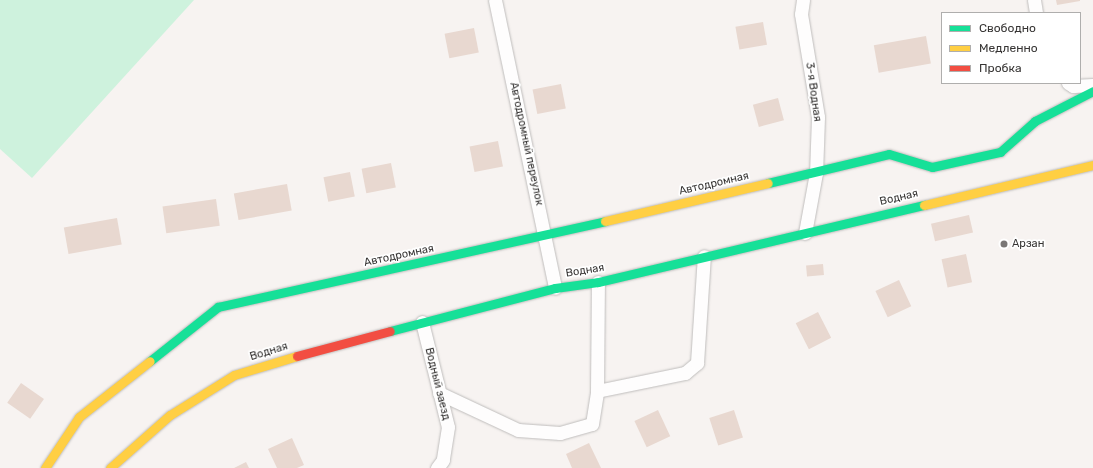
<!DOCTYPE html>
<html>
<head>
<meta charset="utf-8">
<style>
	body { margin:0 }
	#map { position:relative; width:1093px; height:468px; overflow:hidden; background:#f7f3f1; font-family:Rubik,sans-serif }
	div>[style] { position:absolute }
	.green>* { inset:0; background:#cef2dd }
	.building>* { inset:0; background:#e8d8d0; transform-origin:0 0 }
	.roads { filter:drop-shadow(0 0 1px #bfbdbc) drop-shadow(0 0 1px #bfbdbc) }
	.street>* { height:13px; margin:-6.5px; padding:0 6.5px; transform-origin:6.5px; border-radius:6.5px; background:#fefdfd }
	.fast>* { height:9px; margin:-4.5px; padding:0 4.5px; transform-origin:4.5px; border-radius:4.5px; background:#16e098 }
	.slow>* { height:9px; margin:-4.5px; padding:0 4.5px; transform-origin:4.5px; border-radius:4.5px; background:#ffcf43 }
	.jam>* { height:9px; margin:-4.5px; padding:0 4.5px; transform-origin:4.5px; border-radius:4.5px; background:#f24e42 }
	.dots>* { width:11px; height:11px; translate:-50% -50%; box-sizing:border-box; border:2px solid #fff; border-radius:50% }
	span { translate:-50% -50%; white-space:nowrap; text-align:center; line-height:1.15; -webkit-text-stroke:3.5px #fff; paint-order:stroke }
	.street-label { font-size:11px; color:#363433 }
	.poi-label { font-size:11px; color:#363433 }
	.left { translate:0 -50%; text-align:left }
	.legend { position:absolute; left:941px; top:12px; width:140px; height:72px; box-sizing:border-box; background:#fff; border:1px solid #afaead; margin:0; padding:5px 7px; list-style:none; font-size:12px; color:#363433 }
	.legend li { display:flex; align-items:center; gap:8px; height:20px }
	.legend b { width:20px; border:1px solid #afaead }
</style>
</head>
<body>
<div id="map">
	<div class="green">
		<i style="clip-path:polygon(0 0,194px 0,32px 178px,0 149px)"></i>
	</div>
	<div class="building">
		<i style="clip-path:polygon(1056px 0,1080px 0,1080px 1px,1057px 5px)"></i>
		<i style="left:763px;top:22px;width:23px;height:28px;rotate:80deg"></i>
		<i style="left:474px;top:28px;width:25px;height:30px;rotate:79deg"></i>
		<i style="left:926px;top:36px;width:28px;height:53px;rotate:80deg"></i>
		<i style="left:561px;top:84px;width:25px;height:29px;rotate:79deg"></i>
		<i style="left:778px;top:98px;width:23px;height:26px;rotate:75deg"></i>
		<i style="left:498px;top:141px;width:26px;height:29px;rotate:79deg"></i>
		<i style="left:391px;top:163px;width:25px;height:30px;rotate:79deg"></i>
		<i style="left:350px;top:172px;width:25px;height:27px;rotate:79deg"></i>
		<i style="left:287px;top:184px;width:27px;height:54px;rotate:80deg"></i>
		<i style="left:216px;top:199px;width:27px;height:54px;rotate:82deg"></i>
		<i style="left:969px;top:215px;width:18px;height:39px;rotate:77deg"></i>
		<i style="left:117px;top:218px;width:27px;height:54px;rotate:80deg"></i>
		<i style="left:966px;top:254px;width:29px;height:25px;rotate:78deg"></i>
		<i style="left:823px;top:264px;width:11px;height:17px;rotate:85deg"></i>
		<i style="left:899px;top:280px;width:29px;height:26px;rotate:65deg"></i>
		<i style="left:818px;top:312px;width:29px;height:25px;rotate:63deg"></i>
		<i style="left:21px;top:383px;width:28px;height:24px;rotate:35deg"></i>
		<i style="left:658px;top:410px;width:29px;height:26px;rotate:65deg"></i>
		<i style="left:734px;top:410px;width:29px;height:26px;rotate:72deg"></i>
		<i style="clip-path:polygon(292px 438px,304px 465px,297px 468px,277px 468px,268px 449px)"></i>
		<i style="clip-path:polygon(589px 443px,601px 468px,572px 468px,566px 454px)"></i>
		<i style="clip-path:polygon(246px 462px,249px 468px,234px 468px)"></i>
	</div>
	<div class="roads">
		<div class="street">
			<i style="left:495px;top:0;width:294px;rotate:78.2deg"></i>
			<i style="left:803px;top:0;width:14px;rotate:98deg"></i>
			<i style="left:801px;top:14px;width:104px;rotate:80.6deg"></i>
			<i style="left:818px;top:117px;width:56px;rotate:92deg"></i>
			<i style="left:816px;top:173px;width:61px;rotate:100.4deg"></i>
			<i style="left:1034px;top:0;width:13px;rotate:81deg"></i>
			<i style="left:1068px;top:83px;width:6px;rotate:31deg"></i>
			<i style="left:1073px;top:86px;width:20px;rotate:-3deg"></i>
			<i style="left:422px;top:322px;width:108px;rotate:76.1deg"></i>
			<i style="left:448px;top:427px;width:33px;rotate:99deg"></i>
			<i style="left:443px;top:460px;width:10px;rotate:127deg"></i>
			<i style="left:597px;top:391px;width:90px;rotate:-11.6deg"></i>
			<i style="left:685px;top:373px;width:16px;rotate:-40deg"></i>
			<i style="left:697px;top:363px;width:107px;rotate:-86.3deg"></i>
			<i style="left:439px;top:393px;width:87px;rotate:25.1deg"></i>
			<i style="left:518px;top:430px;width:42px;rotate:4.1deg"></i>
			<i style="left:560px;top:433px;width:33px;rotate:-16deg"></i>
			<i style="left:592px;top:424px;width:33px;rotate:-81deg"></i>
			<i style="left:597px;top:391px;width:109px;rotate:-89.5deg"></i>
		</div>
		<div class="fast">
			<i style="left:768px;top:183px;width:124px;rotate:-13.5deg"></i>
			<i style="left:889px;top:154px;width:45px;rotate:16.8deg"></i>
			<i style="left:932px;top:167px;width:70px;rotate:-12.4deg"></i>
			<i style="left:1000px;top:152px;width:47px;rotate:-41.5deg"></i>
			<i style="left:1035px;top:121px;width:65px;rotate:-27.3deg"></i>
			<i style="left:390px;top:331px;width:171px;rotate:-14.6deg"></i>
			<i style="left:555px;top:288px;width:43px;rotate:-7.9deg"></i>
			<i style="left:598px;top:282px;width:335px;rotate:-13.3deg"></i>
			<i style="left:150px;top:361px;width:87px;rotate:-38.5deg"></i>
			<i style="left:218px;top:307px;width:396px;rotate:-12.5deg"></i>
		</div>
		<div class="slow">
			<i style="left:924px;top:205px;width:174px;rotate:-13.3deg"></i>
			<i style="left:605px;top:221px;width:167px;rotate:-13.1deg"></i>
			<i style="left:45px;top:468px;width:61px;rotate:-56.3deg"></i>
			<i style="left:79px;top:417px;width:90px;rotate:-38.3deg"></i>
			<i style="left:110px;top:468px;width:80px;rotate:-41.5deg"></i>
			<i style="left:170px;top:415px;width:75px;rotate:-32deg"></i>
			<i style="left:234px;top:375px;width:66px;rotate:-16.8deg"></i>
		</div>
		<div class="jam">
			<i style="left:297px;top:356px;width:96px;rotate:-15deg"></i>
		</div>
	</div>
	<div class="dots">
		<i style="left:1004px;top:244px;background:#7a7776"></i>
	</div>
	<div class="street-label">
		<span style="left:813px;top:92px;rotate:82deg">3-я Водная</span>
		<span style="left:526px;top:144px;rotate:78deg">Автодромный переулок</span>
		<span style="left:714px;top:184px;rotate:-13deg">Автодромная</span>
		<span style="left:899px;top:198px;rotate:-13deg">Водная</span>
		<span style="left:399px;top:256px;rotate:-12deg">Автодромная</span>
		<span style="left:585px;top:271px;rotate:-9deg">Водная</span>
		<span style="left:269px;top:352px;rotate:-17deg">Водная</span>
		<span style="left:437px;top:384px;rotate:76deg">Водный заезд</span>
	</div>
	<div class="poi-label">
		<span class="left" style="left:1012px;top:244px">Арзан</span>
	</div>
	<ul class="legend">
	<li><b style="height:5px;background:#16e098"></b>Свободно</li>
	<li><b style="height:5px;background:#ffcf43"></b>Медленно</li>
	<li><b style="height:5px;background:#f24e42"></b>Пробка</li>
	</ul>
</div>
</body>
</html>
